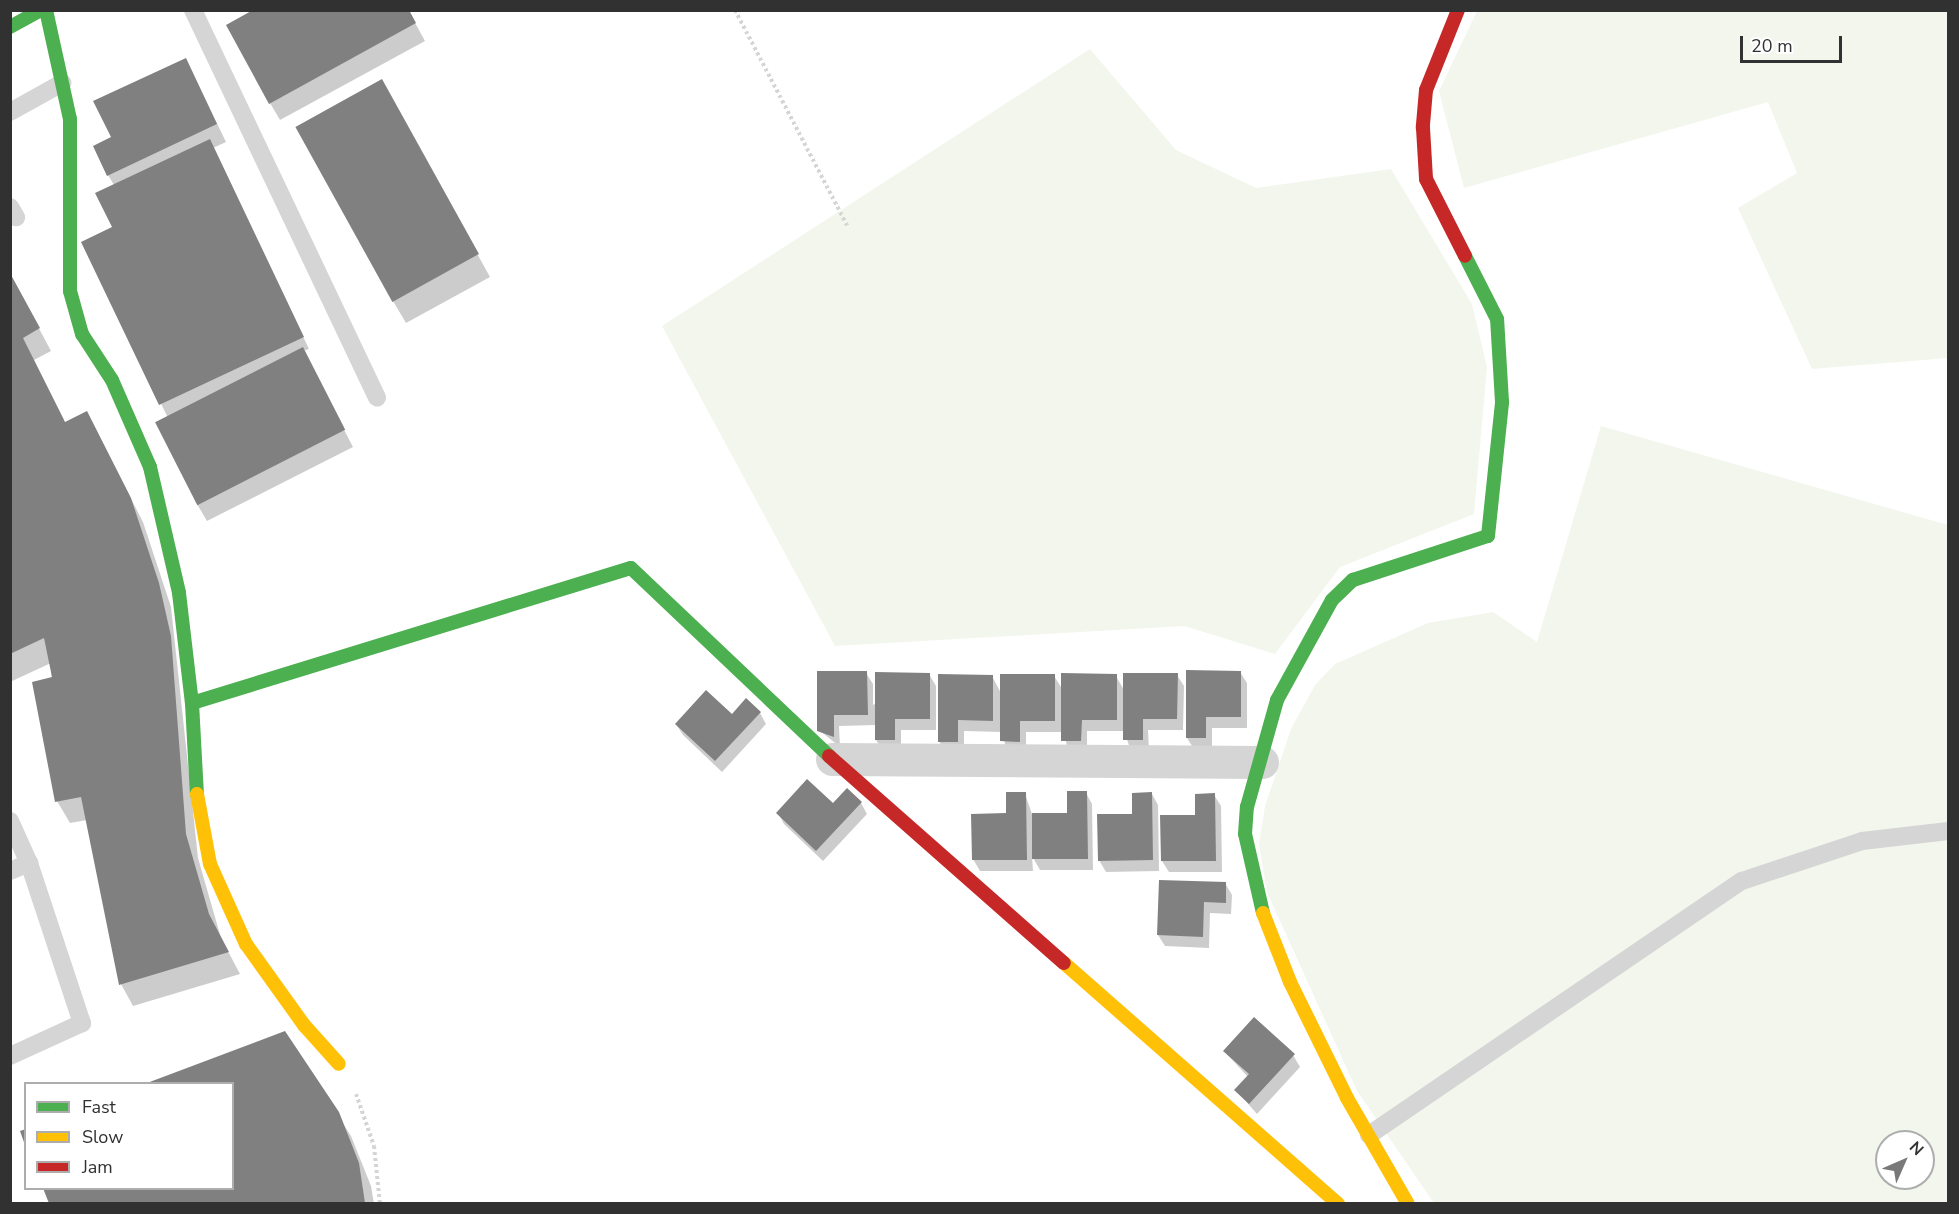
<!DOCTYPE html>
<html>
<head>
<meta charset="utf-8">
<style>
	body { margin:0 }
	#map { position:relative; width:1959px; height:1214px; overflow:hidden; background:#fff; font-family:"Nunito Sans",sans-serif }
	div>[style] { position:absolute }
	.green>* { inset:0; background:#f3f6ed }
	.shadow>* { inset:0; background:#0003 }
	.building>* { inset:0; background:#808080; transform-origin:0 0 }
	.path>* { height:4px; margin-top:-2px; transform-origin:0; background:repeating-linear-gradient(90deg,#d5d5d5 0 3px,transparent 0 6px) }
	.lane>* { height:18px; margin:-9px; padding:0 9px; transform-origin:9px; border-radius:9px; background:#d5d5d5 }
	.street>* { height:33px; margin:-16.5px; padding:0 16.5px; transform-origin:16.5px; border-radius:16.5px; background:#d5d5d5 }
	.fast>* { height:14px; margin:-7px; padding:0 7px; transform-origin:7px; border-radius:7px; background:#4caf50 }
	.slow>* { height:14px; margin:-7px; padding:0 7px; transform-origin:7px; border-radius:7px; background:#ffc107 }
	.jam>* { height:14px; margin:-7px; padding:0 7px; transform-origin:7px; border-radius:7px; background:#c62828 }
	span { translate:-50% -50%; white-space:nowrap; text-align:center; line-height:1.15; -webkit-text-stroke:6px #fff; paint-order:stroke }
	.frame { position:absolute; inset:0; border:12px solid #313131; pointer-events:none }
	.legend { position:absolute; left:24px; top:1082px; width:210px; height:108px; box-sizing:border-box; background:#fff; border:2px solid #adadad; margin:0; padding:8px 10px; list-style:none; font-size:18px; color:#313131 }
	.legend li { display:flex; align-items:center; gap:12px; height:30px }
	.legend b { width:30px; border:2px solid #adadad }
	.north { position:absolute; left:1875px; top:1130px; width:60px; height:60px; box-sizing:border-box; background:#fff; border:2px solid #adadad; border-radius:50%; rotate:45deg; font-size:16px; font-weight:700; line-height:24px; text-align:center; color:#313131 }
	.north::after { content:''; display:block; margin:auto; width:21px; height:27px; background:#797979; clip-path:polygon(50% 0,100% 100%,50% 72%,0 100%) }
	.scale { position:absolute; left:1740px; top:36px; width:102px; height:27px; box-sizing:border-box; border:3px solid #313131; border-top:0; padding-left:8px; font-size:18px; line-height:21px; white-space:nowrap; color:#313131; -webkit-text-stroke:4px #fff; paint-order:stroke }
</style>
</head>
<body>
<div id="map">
	<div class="green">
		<i style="clip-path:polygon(1477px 11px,1948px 11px,1948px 358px,1812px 369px,1738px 208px,1797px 173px,1768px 102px,1464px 188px,1439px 91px)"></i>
		<i style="clip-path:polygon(1090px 49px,1176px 150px,1256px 188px,1391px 169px,1472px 304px,1487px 367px,1474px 514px,1340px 567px,1275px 654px,1184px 626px,835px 646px,662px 326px)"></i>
		<i style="clip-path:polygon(evenodd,1601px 426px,1948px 525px,1948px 1203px,1434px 1203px,1357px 1091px,1267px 892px,1259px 844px,1265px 806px,1291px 729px,1315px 685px,1335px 664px,1428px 623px,1493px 612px,1537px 642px,1601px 426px,1887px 1142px,1923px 1142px,1923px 1178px,1887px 1178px,1887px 1142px)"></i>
	</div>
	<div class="shadow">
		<i style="clip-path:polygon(408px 10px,425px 41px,280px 120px,270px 103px)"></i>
		<i style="clip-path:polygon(186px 59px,226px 142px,213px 148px,309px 349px,303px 351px,353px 447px,207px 521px,197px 504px,167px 416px,83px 242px,114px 228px,114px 185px,108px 175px,113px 138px)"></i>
		<i style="clip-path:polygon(394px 103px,490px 277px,406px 323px,393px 301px)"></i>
		<i style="clip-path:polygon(10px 274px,51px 351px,34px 360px,64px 420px,10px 446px)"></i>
		<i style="clip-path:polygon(87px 413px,143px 522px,171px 607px,198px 858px,221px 938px,240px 974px,133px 1006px,121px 984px,87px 820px,70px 823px,57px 801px,51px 663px,10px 682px,10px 449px)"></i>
		<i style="clip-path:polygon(1240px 672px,1247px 683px,1247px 728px,1212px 728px,1212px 749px,1194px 749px,1187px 738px)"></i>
		<i style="clip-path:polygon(866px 673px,873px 684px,873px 705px,929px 674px,936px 686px,936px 730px,901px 730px,901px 751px,883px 751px,876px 740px,876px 725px,839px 726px,840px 747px,819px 730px)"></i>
		<i style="clip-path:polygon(1177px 675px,1184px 686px,1183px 730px,1148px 730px,1149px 751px,1131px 751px,1124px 731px,1087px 731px,1087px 752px,1069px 752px,1063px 732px,1026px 732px,1026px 753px,1008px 752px,1001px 732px,964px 731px,964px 753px,946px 753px,939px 741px,992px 676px,1001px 693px,1054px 676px,1063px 690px,1116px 676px,1124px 690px)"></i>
		<i style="clip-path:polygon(760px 713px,766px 724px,722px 772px,683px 735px,676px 724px)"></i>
		<i style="clip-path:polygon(1086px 793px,1092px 804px,1093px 870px,1040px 870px,1032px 856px,1033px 871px,980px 871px,973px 859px,1025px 794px,1032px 814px,1068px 814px)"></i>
		<i style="clip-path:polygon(1152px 794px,1158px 805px,1159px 871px,1106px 872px,1099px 860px)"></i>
		<i style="clip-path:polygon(1214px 795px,1221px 806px,1222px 872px,1169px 872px,1162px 861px)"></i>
		<i style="clip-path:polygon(861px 803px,867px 814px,823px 861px,784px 824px,778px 813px)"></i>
		<i style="clip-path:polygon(1225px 883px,1232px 895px,1231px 914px,1210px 913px,1209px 948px,1165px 946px,1158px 935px)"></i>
		<i style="clip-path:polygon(285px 1033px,351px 1136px,371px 1186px,374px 1204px,49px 1204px,43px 1188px,232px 1188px,232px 1084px,150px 1084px)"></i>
		<i style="clip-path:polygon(1224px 1051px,1293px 1055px,1300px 1067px,1257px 1114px,1236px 1090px,1248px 1077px)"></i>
	</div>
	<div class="building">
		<i style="clip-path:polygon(253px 10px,409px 10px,416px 23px,269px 104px,226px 25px)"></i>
		<i style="clip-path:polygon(186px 58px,217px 124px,107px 176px,93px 146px,111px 137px,93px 101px)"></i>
		<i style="left:382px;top:79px;width:200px;height:99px;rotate:61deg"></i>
		<i style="clip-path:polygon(210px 139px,304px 337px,159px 405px,81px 242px,112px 227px,95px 193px)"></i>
		<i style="clip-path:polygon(10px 273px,40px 328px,23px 338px,65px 422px,87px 411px,131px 498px,159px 583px,171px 636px,186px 834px,209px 914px,229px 952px,119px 985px,81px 797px,55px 802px,32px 682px,52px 677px,44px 638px,10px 654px)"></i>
		<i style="left:303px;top:347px;width:93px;height:166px;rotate:63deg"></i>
		<i style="clip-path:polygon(1186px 670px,1241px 671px,1241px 717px,1206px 717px,1206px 738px,1186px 738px)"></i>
		<i style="clip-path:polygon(817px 671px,867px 671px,868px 715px,834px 715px,834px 737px,817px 731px)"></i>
		<i style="clip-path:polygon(875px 672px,930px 673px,930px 719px,895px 719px,895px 740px,875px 740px)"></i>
		<i style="clip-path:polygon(1061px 673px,1117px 674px,1117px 720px,1082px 720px,1081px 741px,1061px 741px)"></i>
		<i style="clip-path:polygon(1123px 673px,1178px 673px,1177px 719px,1143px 719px,1143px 740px,1123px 740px)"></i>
		<i style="clip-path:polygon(938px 674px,993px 675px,993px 721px,958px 720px,958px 742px,938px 742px)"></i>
		<i style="clip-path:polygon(1000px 674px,1055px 674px,1055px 721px,1020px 721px,1020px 742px,1000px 741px)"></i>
		<i style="clip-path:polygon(706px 690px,732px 714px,746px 698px,761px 712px,715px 761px,675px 724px)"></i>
		<i style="clip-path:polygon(807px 779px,833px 803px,847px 788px,862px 802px,816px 851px,776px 813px)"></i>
		<i style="clip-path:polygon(1067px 791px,1087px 791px,1088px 859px,1032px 859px,1032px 813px,1067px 813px)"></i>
		<i style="clip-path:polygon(1006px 792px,1026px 792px,1027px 860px,972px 860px,971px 814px,1006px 813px)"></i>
		<i style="clip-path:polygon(1152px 792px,1153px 860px,1098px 861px,1097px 814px,1132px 814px,1132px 793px)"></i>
		<i style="clip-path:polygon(1215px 793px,1216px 861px,1161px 861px,1160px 815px,1195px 815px,1195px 794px)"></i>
		<i style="clip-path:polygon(1159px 880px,1226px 882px,1226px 903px,1204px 902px,1203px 937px,1157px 935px)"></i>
		<i style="clip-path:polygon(1254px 1017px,1295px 1054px,1249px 1104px,1234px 1090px,1249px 1074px,1223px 1051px)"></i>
		<i style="clip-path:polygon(285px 1031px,339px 1112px,359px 1163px,365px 1203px,49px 1203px,43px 1188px,232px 1188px,232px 1083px,147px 1083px)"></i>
		<i style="clip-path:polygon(26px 1129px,26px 1145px,25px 1145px,20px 1131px)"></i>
	</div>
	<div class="path">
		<i style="left:735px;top:10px;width:245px;rotate:62.5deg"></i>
		<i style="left:356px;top:1094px;width:55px;rotate:70.9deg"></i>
		<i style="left:374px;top:1146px;width:58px;rotate:84.1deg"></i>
	</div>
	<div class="lane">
		<i style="left:193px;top:10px;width:429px;rotate:64.6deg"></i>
		<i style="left:10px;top:112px;width:60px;rotate:-29.1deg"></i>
		<i style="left:10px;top:207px;width:12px;rotate:59deg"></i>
		<i style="left:10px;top:821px;width:46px;rotate:65.7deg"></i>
		<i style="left:29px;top:863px;width:169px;rotate:71.7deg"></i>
		<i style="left:82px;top:1023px;width:79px;rotate:155.4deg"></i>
		<i style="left:10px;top:871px;width:21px;rotate:-23deg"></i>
		<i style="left:1369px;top:1135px;width:451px;rotate:-34.3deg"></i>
		<i style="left:1742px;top:881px;width:126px;rotate:-18.4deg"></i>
		<i style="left:1862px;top:841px;width:87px;rotate:-6.6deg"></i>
	</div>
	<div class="street">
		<i style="left:832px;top:759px;width:430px;rotate:0.4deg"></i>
	</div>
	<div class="fast">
		<i style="left:46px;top:10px;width:112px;rotate:77.6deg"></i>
		<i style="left:70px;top:119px;width:172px;rotate:90deg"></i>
		<i style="left:70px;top:291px;width:45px;rotate:74.4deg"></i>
		<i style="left:82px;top:334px;width:55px;rotate:56.9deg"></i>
		<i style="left:112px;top:380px;width:95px;rotate:66.4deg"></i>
		<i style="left:150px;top:467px;width:129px;rotate:77deg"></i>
		<i style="left:179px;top:593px;width:111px;rotate:83.3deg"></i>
		<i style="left:192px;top:703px;width:91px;rotate:86.9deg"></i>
		<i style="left:10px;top:27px;width:35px;rotate:-29deg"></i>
		<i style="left:192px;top:703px;width:459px;rotate:-17.1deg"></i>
		<i style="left:631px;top:568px;width:273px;rotate:43.5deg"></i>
		<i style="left:1263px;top:913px;width:81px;rotate:-102.8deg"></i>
		<i style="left:1245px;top:834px;width:27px;rotate:-86deg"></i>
		<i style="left:1247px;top:807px;width:111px;rotate:-74.3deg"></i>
		<i style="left:1277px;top:700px;width:114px;rotate:-61.2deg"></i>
		<i style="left:1332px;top:600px;width:29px;rotate:-44deg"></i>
		<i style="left:1353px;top:580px;width:142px;rotate:-18.1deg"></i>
		<i style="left:1488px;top:536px;width:135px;rotate:-84deg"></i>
		<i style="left:1502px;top:402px;width:83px;rotate:-93.4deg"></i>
		<i style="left:1497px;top:319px;width:71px;rotate:-116.9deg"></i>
	</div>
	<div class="slow">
		<i style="left:197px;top:794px;width:71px;rotate:79.5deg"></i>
		<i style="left:210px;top:864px;width:88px;rotate:65.8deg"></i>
		<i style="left:246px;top:944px;width:100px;rotate:54.4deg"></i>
		<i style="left:304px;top:1025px;width:52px;rotate:48.1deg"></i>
		<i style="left:1263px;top:913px;width:74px;rotate:68.6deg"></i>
		<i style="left:1290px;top:982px;width:129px;rotate:63.8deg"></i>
		<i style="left:1347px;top:1098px;width:122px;rotate:60.1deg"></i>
		<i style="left:1064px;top:963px;width:365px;rotate:41.3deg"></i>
	</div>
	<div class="jam">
		<i style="left:1458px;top:10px;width:86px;rotate:111.8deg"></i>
		<i style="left:1426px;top:90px;width:38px;rotate:95deg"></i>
		<i style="left:1423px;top:128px;width:51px;rotate:86.6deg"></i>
		<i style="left:1426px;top:179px;width:86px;rotate:63.1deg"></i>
		<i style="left:829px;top:756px;width:313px;rotate:41.4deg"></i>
	</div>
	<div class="frame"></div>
	<ul class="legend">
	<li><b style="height:8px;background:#4caf50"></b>Fast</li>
	<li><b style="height:8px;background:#ffc107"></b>Slow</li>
	<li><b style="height:8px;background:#c62828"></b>Jam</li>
	</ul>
	<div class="north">N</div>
	<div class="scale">20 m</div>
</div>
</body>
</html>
